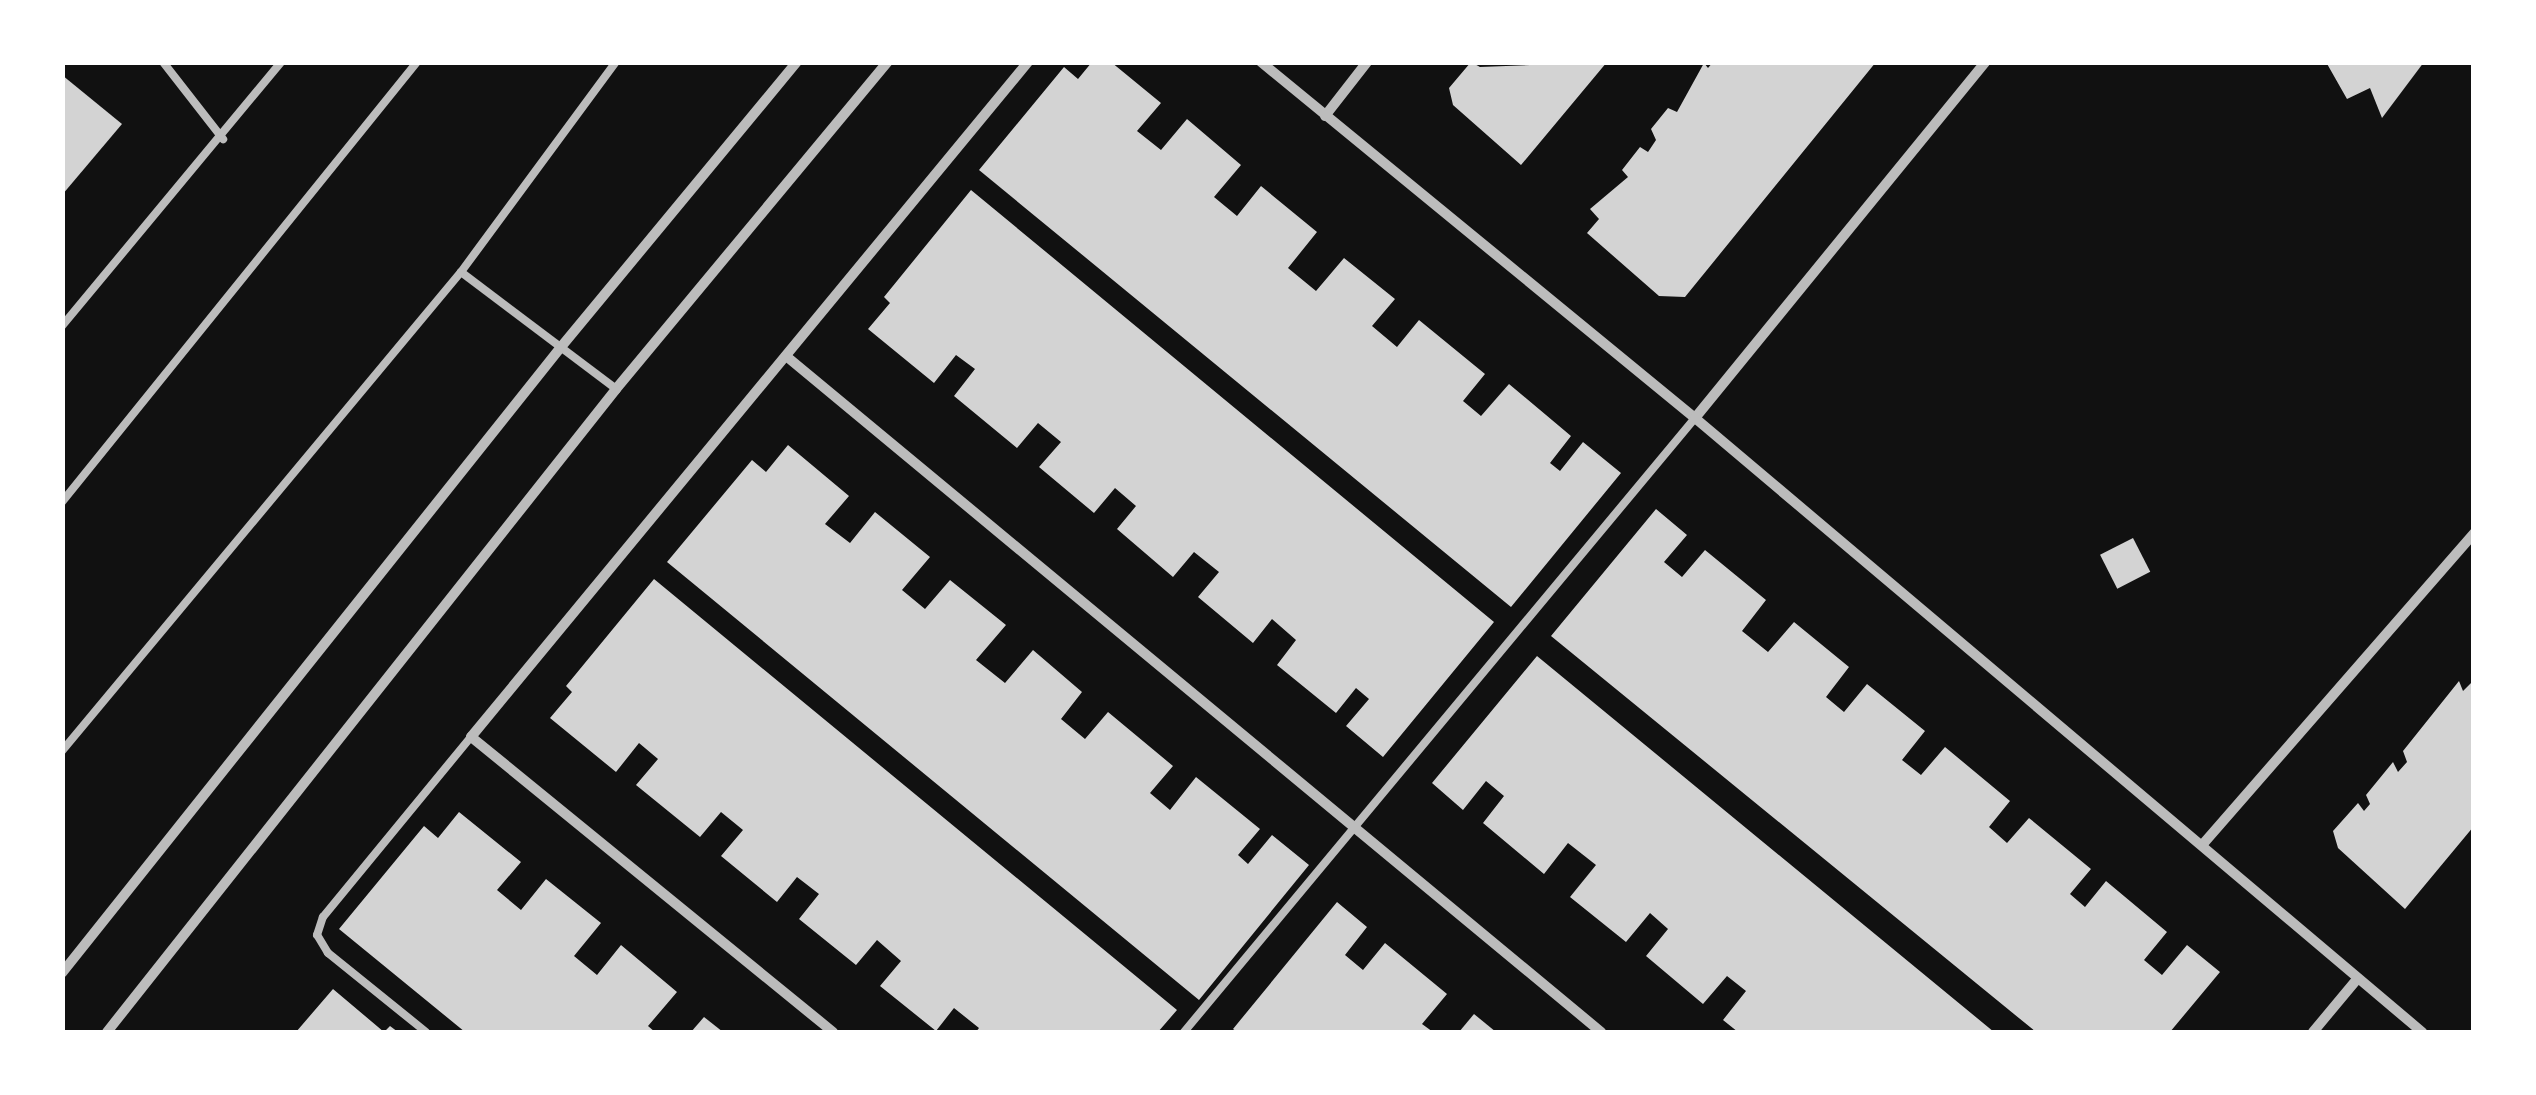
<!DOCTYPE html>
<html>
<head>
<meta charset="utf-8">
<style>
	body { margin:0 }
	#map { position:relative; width:2536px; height:1095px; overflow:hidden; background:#111; font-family:"Asap Condensed",sans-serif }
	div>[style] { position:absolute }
	.building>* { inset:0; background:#d3d3d3; transform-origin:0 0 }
	.service>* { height:8px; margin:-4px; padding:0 4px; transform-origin:4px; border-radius:4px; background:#bcbcbc }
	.minor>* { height:10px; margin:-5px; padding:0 5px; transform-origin:5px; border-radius:5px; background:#bcbcbc }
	span { translate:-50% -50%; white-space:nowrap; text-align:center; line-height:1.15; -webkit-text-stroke:10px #fff; paint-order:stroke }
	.frame { position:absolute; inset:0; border:65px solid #fff; pointer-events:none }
</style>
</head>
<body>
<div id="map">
	<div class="building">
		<i style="clip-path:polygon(1092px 62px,1111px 62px,1161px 103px,1137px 131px,1161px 150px,1187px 119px,1241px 165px,1214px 197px,1237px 216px,1261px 186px,1317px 232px,1288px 268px,1316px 291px,1344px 258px,1395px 299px,1372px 326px,1397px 347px,1419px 320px,1485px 374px,1463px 401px,1481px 416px,1509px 384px,1571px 436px,1550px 463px,1560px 471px,1583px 442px,1621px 473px,1511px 607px,979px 170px,1064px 67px,1078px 79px)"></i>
		<i style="clip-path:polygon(1471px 62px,1480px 67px,1607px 62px,1521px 165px,1453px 105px,1449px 88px)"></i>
		<i style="clip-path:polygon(1713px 62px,1876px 62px,1685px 297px,1659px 296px,1587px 233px,1599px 219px,1590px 209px,1628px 177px,1622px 170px,1640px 147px,1648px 152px,1656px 140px,1651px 129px,1668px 108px,1677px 112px,1704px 63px,1708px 68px)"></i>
		<i style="clip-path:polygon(2326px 62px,2424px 62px,2382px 118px,2370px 88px,2347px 99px)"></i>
		<i style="clip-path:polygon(62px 75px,122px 124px,62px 195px)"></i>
		<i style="clip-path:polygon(971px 190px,1494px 622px,1383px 757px,1346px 726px,1369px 699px,1356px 688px,1336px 713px,1277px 665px,1296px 640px,1272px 619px,1253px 643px,1198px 597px,1219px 572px,1194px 552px,1173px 577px,1117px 529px,1136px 506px,1115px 488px,1094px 513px,1039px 467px,1061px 442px,1038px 423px,1017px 448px,954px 396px,975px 369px,956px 355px,934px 383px,868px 329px,890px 303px,884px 297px)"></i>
		<i style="clip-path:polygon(788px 445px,849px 496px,825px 524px,850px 543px,875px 512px,930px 557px,902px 590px,925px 609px,950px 580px,1006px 625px,976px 660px,1005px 683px,1033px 650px,1082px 692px,1061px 719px,1085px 739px,1108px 712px,1173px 766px,1150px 793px,1170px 810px,1196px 777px,1260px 829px,1238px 855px,1248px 864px,1272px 835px,1309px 865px,1199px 1000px,667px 562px,752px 460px,766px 472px)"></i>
		<i style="clip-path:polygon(1656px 509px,1687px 535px,1664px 562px,1682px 577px,1705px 550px,1766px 600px,1742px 631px,1768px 652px,1794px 622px,1849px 667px,1826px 697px,1844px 712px,1867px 684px,1925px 731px,1902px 760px,1921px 775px,1945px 747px,2010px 801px,1989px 827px,2007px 843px,2029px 818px,2091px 869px,2070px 894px,2085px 907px,2106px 881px,2167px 932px,2144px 960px,2162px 975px,2187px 945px,2220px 972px,2170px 1032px,2036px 1032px,1551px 636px)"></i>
		<i style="left:2133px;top:538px;width:38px;height:37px;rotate:63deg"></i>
		<i style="clip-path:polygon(654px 579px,1177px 1010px,1158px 1032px,976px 1032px,979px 1028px,954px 1008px,936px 1031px,880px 986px,901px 961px,877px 940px,856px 965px,799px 919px,819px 894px,797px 877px,777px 902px,721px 856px,743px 830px,721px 812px,700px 837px,636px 785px,658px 759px,639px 743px,616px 772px,550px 718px,572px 692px,566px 686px)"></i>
		<i style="clip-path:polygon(1537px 656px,1994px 1032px,1738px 1032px,1723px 1020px,1746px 991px,1727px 976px,1703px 1004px,1646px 956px,1668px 929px,1650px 913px,1626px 942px,1570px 897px,1596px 865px,1568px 843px,1544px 874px,1483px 823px,1504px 796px,1486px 781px,1463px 810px,1432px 783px)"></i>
		<i style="clip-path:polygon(2474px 680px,2474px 826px,2405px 909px,2338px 848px,2333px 831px,2358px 803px,2364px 811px,2370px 804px,2366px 795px,2393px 762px,2398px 772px,2407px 762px,2403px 751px,2459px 681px,2463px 691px)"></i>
		<i style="clip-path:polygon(459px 812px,521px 862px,497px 890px,521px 910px,546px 879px,601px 923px,574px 956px,597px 975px,621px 945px,677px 992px,648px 1026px,655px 1032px,465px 1032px,339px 929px,424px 826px,438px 838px)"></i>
		<i style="clip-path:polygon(1337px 902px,1367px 927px,1345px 955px,1363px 970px,1385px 943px,1447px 994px,1422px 1024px,1433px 1032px,1237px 1032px,1233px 1029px)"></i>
		<i style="clip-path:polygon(333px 989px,384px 1032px,390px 1026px,398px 1032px,296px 1032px)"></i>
		<i style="clip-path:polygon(1474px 1014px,1496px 1032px,1459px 1032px)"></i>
		<i style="clip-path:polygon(704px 1017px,723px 1032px,691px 1032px)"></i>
	</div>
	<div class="service">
		<i style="left:163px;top:62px;width:98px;rotate:52.1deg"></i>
		<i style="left:461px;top:272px;width:194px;rotate:37deg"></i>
		<i style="left:62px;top:326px;width:343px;rotate:-50.3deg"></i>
		<i style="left:62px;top:502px;width:565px;rotate:-51.1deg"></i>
		<i style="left:62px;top:751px;width:623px;rotate:-50.21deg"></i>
		<i style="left:461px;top:272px;width:261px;rotate:-53.6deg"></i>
		<i style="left:426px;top:1032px;width:126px;rotate:-141.1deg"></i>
		<i style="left:328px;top:953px;width:21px;rotate:-121deg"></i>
		<i style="left:317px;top:935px;width:19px;rotate:-72deg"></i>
		<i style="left:323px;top:917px;width:233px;rotate:-50.6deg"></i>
		<i style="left:1184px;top:1032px;width:799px;rotate:-50.23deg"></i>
	</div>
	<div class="minor">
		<i style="left:1261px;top:62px;width:561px;rotate:39.36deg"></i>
		<i style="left:1695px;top:418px;width:952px;rotate:40.18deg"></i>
		<i style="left:1325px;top:116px;width:68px;rotate:-52.1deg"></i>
		<i style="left:786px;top:356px;width:1059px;rotate:39.67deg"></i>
		<i style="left:1695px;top:418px;width:459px;rotate:-50.8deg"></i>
		<i style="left:2203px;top:844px;width:413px;rotate:-48.9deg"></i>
		<i style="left:62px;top:973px;width:801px;rotate:-51.44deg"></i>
		<i style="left:561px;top:347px;width:370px;rotate:-50.4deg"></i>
		<i style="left:107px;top:1032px;width:820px;rotate:-51.63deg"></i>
		<i style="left:616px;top:389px;width:425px;rotate:-50.3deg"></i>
		<i style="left:833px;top:1032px;width:467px;rotate:-140.8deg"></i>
		<i style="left:471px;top:737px;width:875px;rotate:-50.47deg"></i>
		<i style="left:2313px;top:1032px;width:70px;rotate:-50.2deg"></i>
	</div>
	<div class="frame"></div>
</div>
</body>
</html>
